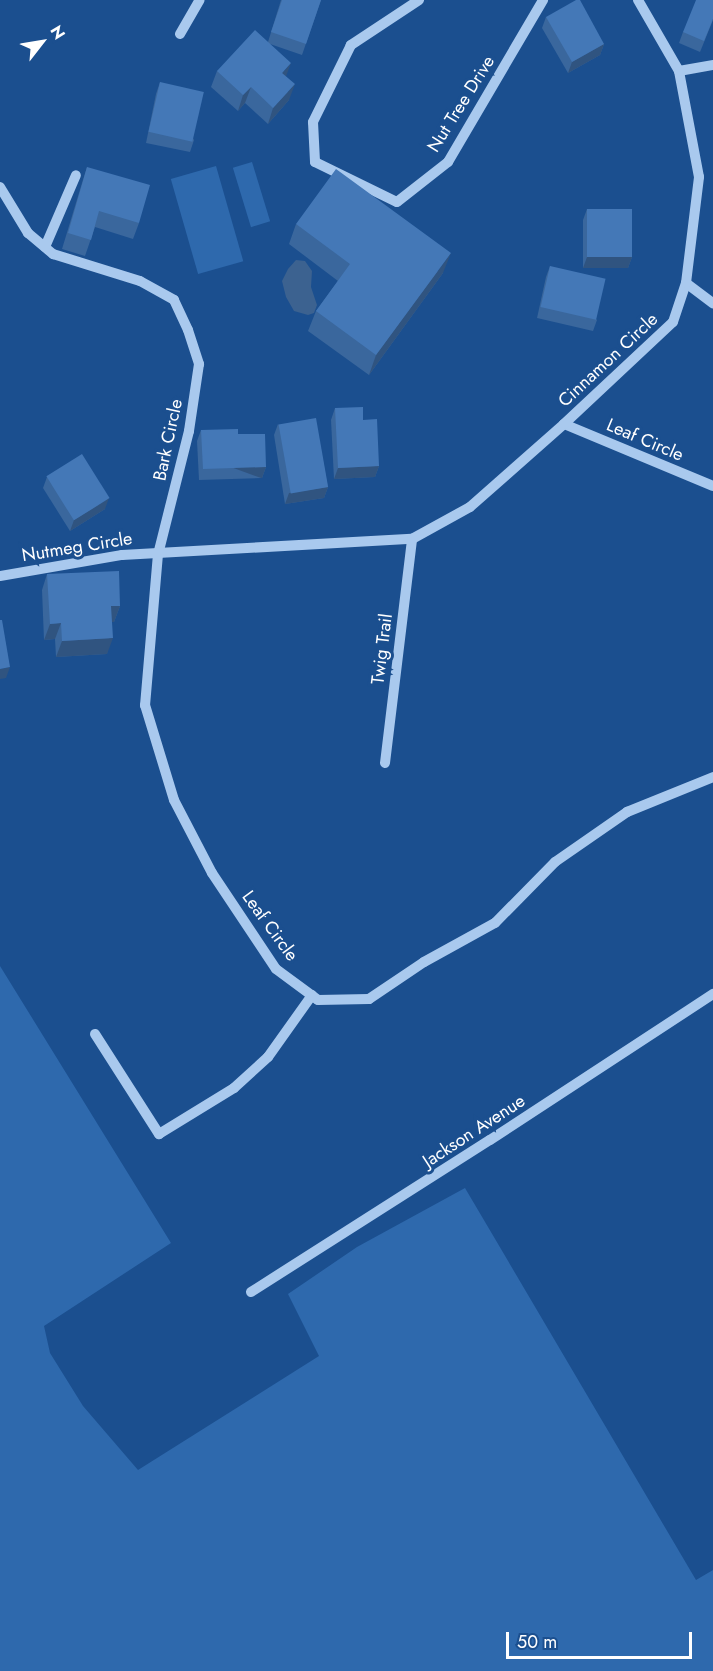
<!DOCTYPE html>
<html>
<head>
<meta charset="utf-8">
<style>
	body { margin:0 }
	#map { position:relative; width:713px; height:1671px; overflow:hidden; background:#1b4f8f; font-family:Jost,sans-serif }
	div>[style] { position:absolute }
	.green>* { inset:0; background:#2e69ad; transform-origin:0 0 }
	.water>* { inset:0; background:#3c6290 }
	.minor>* { height:10px; margin:-5px; padding:0 5px; transform-origin:5px; border-radius:5px; background:#a9c9ee }
	.wall>* { inset:0; background:#3a679d }
	.shaded-wall>* { inset:0; background:#305480; transform-origin:0 0 }
	.building>* { inset:0; background:#4478b7; transform-origin:0 0 }
	span { translate:-50% -50%; white-space:nowrap; text-align:center; line-height:1.15; -webkit-text-stroke:6px #1b4f8f; paint-order:stroke }
	.street-label { font-size:18px; color:#fff }
	.north { position:absolute; left:12px; top:12px; width:60px; height:60px; -webkit-text-stroke:4px #1b4f8f; paint-order:stroke; rotate:59deg; font-size:16px; font-weight:700; line-height:24px; text-align:center; color:#fff }
	.north::after { content:''; display:block; margin:auto; width:21px; height:27px; background:#fff; clip-path:polygon(50% 0,100% 100%,50% 72%,0 100%) }
	.scale { position:absolute; left:506px; top:1632px; width:186px; height:27px; box-sizing:border-box; border:3px solid #fff; border-top:0; padding-left:8px; font-size:18px; line-height:21px; white-space:nowrap; color:#fff; -webkit-text-stroke:4px #1b4f8f; paint-order:stroke }
</style>
</head>
<body>
<div id="map">
	<div class="green">
		<i style="left:252px;top:162px;width:62px;height:20px;rotate:73deg"></i>
		<i style="left:216px;top:166px;width:99px;height:47px;rotate:74deg"></i>
		<i style="clip-path:polygon(0 966px,171px 1243px,44px 1326px,50px 1353px,83px 1406px,138px 1470px,319px 1356px,288px 1294px,357px 1247px,465px 1188px,696px 1580px,713px 1570px,713px 1671px,0 1671px)"></i>
	</div>
	<div class="water">
		<i style="clip-path:polygon(296px 260px,305px 261px,312px 271px,311px 287px,317px 305px,314px 313px,308px 315px,294px 311px,286px 297px,282px 281px,288px 269px)"></i>
	</div>
	<div class="minor">
		<i style="left:419px;top:0;width:82px;rotate:146.5deg"></i>
		<i style="left:351px;top:45px;width:86px;rotate:116.3deg"></i>
		<i style="left:313px;top:122px;width:40px;rotate:87.1deg"></i>
		<i style="left:315px;top:162px;width:91px;rotate:26deg"></i>
		<i style="left:397px;top:202px;width:65px;rotate:-38.1deg"></i>
		<i style="left:448px;top:162px;width:188px;rotate:-59.6deg"></i>
		<i style="left:180px;top:34px;width:39px;rotate:-60deg"></i>
		<i style="left:679px;top:71px;width:35px;rotate:-10deg"></i>
		<i style="left:0;top:187px;width:54px;rotate:58.7deg"></i>
		<i style="left:28px;top:233px;width:33px;rotate:40deg"></i>
		<i style="left:53px;top:254px;width:91px;rotate:17.2deg"></i>
		<i style="left:140px;top:281px;width:39px;rotate:29deg"></i>
		<i style="left:174px;top:300px;width:33px;rotate:65deg"></i>
		<i style="left:188px;top:330px;width:36px;rotate:72deg"></i>
		<i style="left:199px;top:364px;width:68px;rotate:98.5deg"></i>
		<i style="left:189px;top:431px;width:127px;rotate:104.1deg"></i>
		<i style="left:158px;top:554px;width:152px;rotate:94.9deg"></i>
		<i style="left:145px;top:705px;width:99px;rotate:73deg"></i>
		<i style="left:174px;top:800px;width:82px;rotate:62.5deg"></i>
		<i style="left:212px;top:873px;width:115px;rotate:56.3deg"></i>
		<i style="left:276px;top:969px;width:52px;rotate:36.4deg"></i>
		<i style="left:318px;top:1000px;width:51px;rotate:-1.1deg"></i>
		<i style="left:369px;top:999px;width:66px;rotate:-33.9deg"></i>
		<i style="left:424px;top:962px;width:81px;rotate:-28.8deg"></i>
		<i style="left:495px;top:923px;width:86px;rotate:-45.5deg"></i>
		<i style="left:555px;top:862px;width:88px;rotate:-34.8deg"></i>
		<i style="left:627px;top:812px;width:93px;rotate:-22.1deg"></i>
		<i style="left:45px;top:247px;width:78px;rotate:-66.7deg"></i>
		<i style="left:686px;top:283px;width:34px;rotate:37deg"></i>
		<i style="left:564px;top:424px;width:161px;rotate:22.6deg"></i>
		<i style="left:0;top:576px;width:124px;rotate:-9.8deg"></i>
		<i style="left:122px;top:555px;width:290px;rotate:-3.2deg"></i>
		<i style="left:412px;top:539px;width:66px;rotate:-28.9deg"></i>
		<i style="left:470px;top:507px;width:125px;rotate:-41.4deg"></i>
		<i style="left:564px;top:424px;width:149px;rotate:-43.1deg"></i>
		<i style="left:673px;top:322px;width:41px;rotate:-71.6deg"></i>
		<i style="left:686px;top:283px;width:107px;rotate:-83deg"></i>
		<i style="left:699px;top:177px;width:108px;rotate:-100.7deg"></i>
		<i style="left:679px;top:71px;width:82px;rotate:-120deg"></i>
		<i style="left:385px;top:763px;width:226px;rotate:-83.1deg"></i>
		<i style="left:95px;top:1034px;width:119px;rotate:57.4deg"></i>
		<i style="left:159px;top:1134px;width:88px;rotate:-31.5deg"></i>
		<i style="left:234px;top:1088px;width:46px;rotate:-42.4deg"></i>
		<i style="left:268px;top:1057px;width:76px;rotate:-54.6deg"></i>
		<i style="left:251px;top:1292px;width:283px;rotate:-32.5deg"></i>
		<i style="left:490px;top:1140px;width:267px;rotate:-33.2deg"></i>
	</div>
	<div class="wall">
		<i style="clip-path:polygon(281px 0,321px 0,302px 55px,270px 44px,286px 76px,289px 100px,268px 124px,245px 103px,238px 111px,211px 87px,217px 71px,268px 42px)"></i>
		<i style="clip-path:polygon(546px 17px,604px 44px,600px 55px,568px 73px,542px 28px)"></i>
		<i style="clip-path:polygon(713px 20px,700px 52px,679px 43px,683px 32px)"></i>
		<i style="clip-path:polygon(160px 82px,194px 140px,190px 152px,146px 143px,156px 94px)"></i>
		<i style="clip-path:polygon(87px 167px,139px 223px,133px 239px,95px 227px,85px 256px,62px 249px,82px 183px)"></i>
		<i style="clip-path:polygon(587px 209px,632px 257px,628px 268px,583px 268px,583px 220px)"></i>
		<i style="clip-path:polygon(296px 224px,443px 273px,369px 375px,308px 331px,316px 311px,338px 281px,289px 244px)"></i>
		<i style="clip-path:polygon(550px 266px,597px 320px,593px 331px,537px 318px,546px 277px)"></i>
		<i style="clip-path:polygon(335px 408px,363px 420px,379px 466px,375px 477px,334px 479px,331px 420px)"></i>
		<i style="clip-path:polygon(278px 424px,328px 487px,324px 498px,285px 504px,274px 435px)"></i>
		<i style="clip-path:polygon(201px 430px,238px 434px,266px 467px,262px 478px,199px 480px,197px 441px)"></i>
		<i style="clip-path:polygon(47px 477px,105px 509px,70px 531px,43px 488px)"></i>
		<i style="clip-path:polygon(47px 574px,120px 606px,114px 622px,112px 622px,107px 654px,56px 657px,55px 639px,44px 640px,42px 590px)"></i>
	</div>
	<div class="shaded-wall">
		<i style="clip-path:polygon(604px 44px,600px 55px,568px 73px,572px 62px)"></i>
		<i style="clip-path:polygon(291px 63px,285px 79px,282px 73px)"></i>
		<i style="clip-path:polygon(295px 84px,289px 100px,268px 124px,273px 108px)"></i>
		<i style="clip-path:polygon(251px 87px,245px 103px,238px 111px,243px 95px)"></i>
		<i style="clip-path:polygon(451px 253px,443px 273px,369px 375px,376px 355px)"></i>
		<i style="clip-path:polygon(587px 257px,632px 257px,628px 268px,583px 268px)"></i>
		<i style="clip-path:polygon(379px 466px,375px 477px,334px 479px,338px 468px)"></i>
		<i style="left:266px;top:467px;width:12px;height:63px;rotate:110deg"></i>
		<i style="clip-path:polygon(328px 487px,324px 498px,285px 504px,289px 493px)"></i>
		<i style="clip-path:polygon(109px 498px,105px 509px,70px 531px,74px 520px)"></i>
		<i style="clip-path:polygon(111px 606px,120px 606px,114px 622px,105px 622px)"></i>
		<i style="clip-path:polygon(61px 623px,55px 639px,44px 640px,50px 624px)"></i>
		<i style="clip-path:polygon(113px 638px,107px 654px,56px 657px,62px 641px)"></i>
		<i style="clip-path:polygon(10px 667px,6px 678px,0 679px,0 669px)"></i>
	</div>
	<div class="building">
		<i style="clip-path:polygon(282px 0,321px 0,306px 44px,271px 32px)"></i>
		<i style="clip-path:polygon(576px 0,580px 0,604px 44px,572px 62px,546px 17px)"></i>
		<i style="clip-path:polygon(696px 0,713px 0,713px 19px,704px 41px,683px 32px)"></i>
		<i style="clip-path:polygon(255px 30px,291px 63px,282px 73px,295px 84px,273px 108px,251px 87px,243px 95px,217px 71px)"></i>
		<i style="left:160px;top:82px;width:45px;height:51px;rotate:13deg"></i>
		<i style="clip-path:polygon(87px 167px,150px 185px,139px 223px,99px 211px,91px 240px,68px 233px)"></i>
		<i style="clip-path:polygon(336px 169px,451px 253px,376px 355px,316px 311px,350px 264px,296px 224px)"></i>
		<i style="left:587px;top:209px;width:45px;height:48px"></i>
		<i style="left:550px;top:266px;width:57px;height:42px;rotate:13deg"></i>
		<i style="clip-path:polygon(363px 407px,363px 420px,377px 419px,379px 466px,338px 468px,335px 408px)"></i>
		<i style="left:316px;top:418px;width:70px;height:38px;rotate:80deg"></i>
		<i style="clip-path:polygon(238px 429px,238px 434px,265px 434px,266px 467px,203px 469px,201px 430px)"></i>
		<i style="left:82px;top:454px;width:52px;height:42px;rotate:58deg"></i>
		<i style="clip-path:polygon(119px 571px,120px 606px,111px 606px,113px 638px,62px 641px,61px 623px,50px 624px,47px 574px)"></i>
		<i style="clip-path:polygon(0 620px,2px 620px,10px 667px,0 669px)"></i>
	</div>
	<div class="street-label">
		<span style="left:461px;top:104px;rotate:-58deg">Nut Tree Drive</span>
		<span style="left:608px;top:360px;rotate:-43deg">Cinnamon Circle</span>
		<span style="left:168px;top:440px;rotate:-78deg">Bark Circle</span>
		<span style="left:645px;top:440px;rotate:23deg">Leaf Circle</span>
		<span style="left:77px;top:547px;rotate:-9deg">Nutmeg Circle</span>
		<span style="left:382px;top:649px;rotate:-83deg">Twig Trail</span>
		<span style="left:270px;top:926px;rotate:54deg">Leaf Circle</span>
		<span style="left:474px;top:1131px;rotate:-33deg">Jackson Avenue</span>
	</div>
	<div class="north">N</div>
	<div class="scale">50 m</div>
</div>
</body>
</html>
